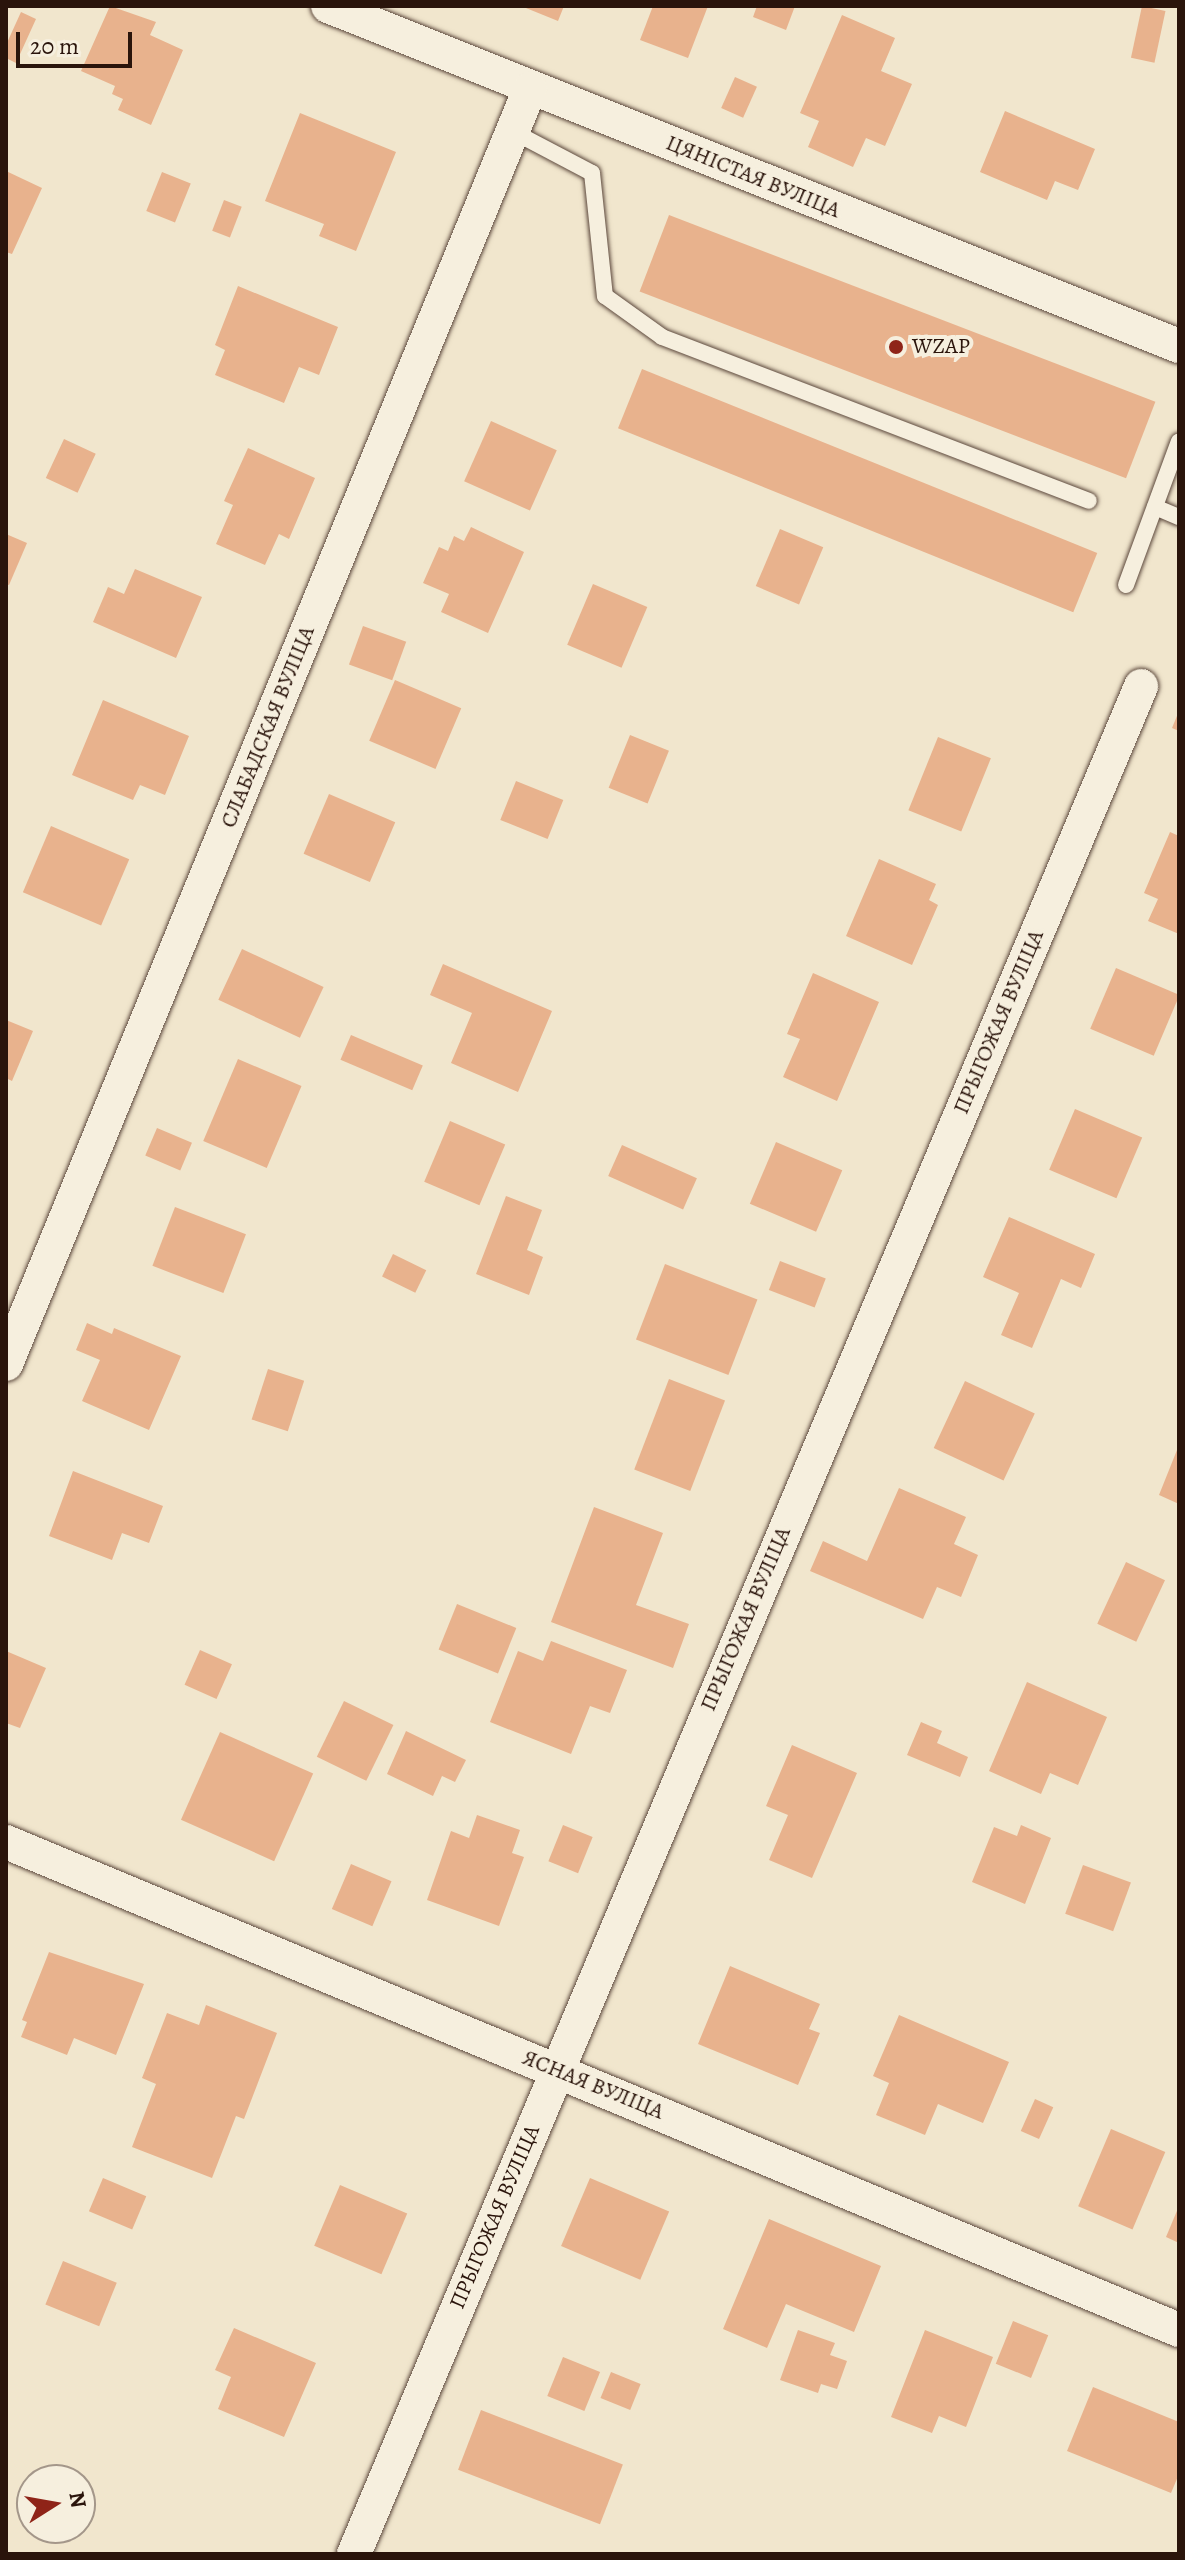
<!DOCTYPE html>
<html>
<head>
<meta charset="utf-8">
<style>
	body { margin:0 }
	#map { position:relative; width:1185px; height:2560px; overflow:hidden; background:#f1e6cd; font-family:Alegreya,serif }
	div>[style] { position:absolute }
	.building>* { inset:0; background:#e8b28d; transform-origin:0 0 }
	.roads { filter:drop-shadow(0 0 2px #5c483c) drop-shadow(0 0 2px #5c483c) }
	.service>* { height:16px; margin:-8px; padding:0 8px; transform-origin:8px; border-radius:8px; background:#f6efde }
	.minor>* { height:34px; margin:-17px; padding:0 17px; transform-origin:17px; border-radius:17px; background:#f6efde }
	.dots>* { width:22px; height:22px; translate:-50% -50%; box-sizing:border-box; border:4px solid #f6efde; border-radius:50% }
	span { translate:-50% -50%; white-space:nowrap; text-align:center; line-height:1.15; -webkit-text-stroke:8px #f6efde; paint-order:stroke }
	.street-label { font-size:22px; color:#2a140b }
	.poi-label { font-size:22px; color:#2a140b }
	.left { translate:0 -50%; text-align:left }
	.frame { position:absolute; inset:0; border:8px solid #2a140b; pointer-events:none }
	.north { position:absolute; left:16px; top:2464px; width:80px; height:80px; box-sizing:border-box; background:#f6efde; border:2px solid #a4978a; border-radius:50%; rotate:79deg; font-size:22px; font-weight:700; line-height:32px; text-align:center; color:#2a140b }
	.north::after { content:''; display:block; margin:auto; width:28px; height:36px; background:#8f2418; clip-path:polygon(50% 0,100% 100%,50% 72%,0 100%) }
	.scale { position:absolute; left:16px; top:32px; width:116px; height:36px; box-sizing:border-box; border:4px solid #2a140b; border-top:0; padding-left:10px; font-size:24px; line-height:28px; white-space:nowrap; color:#2a140b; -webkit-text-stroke:6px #f6efde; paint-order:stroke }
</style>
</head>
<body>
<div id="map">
	<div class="building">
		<i style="clip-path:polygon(110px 6px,156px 22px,150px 35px,183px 50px,151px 125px,118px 110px,123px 99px,112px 94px,115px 86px,81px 71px)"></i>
		<i style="clip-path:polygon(521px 6px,564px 6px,558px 21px)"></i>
		<i style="clip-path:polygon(653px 6px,708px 6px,688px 58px,640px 40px)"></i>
		<i style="clip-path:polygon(757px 6px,795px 6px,786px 30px,753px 17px)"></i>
		<i style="left:1142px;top:6px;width:24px;height:53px;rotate:12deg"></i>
		<i style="clip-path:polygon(21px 12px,36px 19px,16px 63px,6px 58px,6px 45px)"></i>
		<i style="clip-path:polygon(842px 15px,895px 38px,881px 71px,912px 84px,885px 146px,866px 138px,853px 167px,808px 147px,819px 121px,800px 113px)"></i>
		<i style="left:735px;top:77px;width:24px;height:34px;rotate:24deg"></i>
		<i style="clip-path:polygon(1005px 111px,1095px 149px,1078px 190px,1055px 181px,1047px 200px,980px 172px)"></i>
		<i style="clip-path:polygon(300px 113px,396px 152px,356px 251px,319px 236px,324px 224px,265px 201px)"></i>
		<i style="clip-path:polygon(6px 171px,42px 188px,12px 254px,6px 252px)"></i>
		<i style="left:162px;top:172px;width:31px;height:42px;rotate:22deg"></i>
		<i style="left:224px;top:200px;width:19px;height:33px;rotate:21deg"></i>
		<i style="left:669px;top:215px;width:521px;height:82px;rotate:21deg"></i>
		<i style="clip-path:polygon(238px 286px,338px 327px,319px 375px,299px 367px,284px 403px,215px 375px,225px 350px,215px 345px)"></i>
		<i style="left:642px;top:369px;width:491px;height:64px;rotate:22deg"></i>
		<i style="left:491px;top:421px;width:72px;height:66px;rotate:24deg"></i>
		<i style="left:64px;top:439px;width:35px;height:43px;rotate:25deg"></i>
		<i style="clip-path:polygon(248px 448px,315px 478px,289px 539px,279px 534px,265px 565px,216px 544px,233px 505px,224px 501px)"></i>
		<i style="clip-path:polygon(471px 527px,524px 552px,488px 633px,441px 612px,449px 594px,423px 583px,439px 547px,448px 551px,454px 536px,464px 541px)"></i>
		<i style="left:780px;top:529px;width:47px;height:62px;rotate:23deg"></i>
		<i style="clip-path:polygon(6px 534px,27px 543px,9px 585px,6px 584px)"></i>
		<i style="clip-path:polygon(135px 569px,202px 597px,176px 658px,93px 622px,108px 587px,124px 594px)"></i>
		<i style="left:593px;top:584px;width:59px;height:66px;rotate:23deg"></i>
		<i style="left:363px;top:626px;width:46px;height:41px;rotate:20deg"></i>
		<i style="left:395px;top:680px;width:72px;height:66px;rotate:23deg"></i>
		<i style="clip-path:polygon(103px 700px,189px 736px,165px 795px,140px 785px,133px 800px,72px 775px)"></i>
		<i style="clip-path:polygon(1179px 711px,1179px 731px,1172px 728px)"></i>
		<i style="left:630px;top:735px;width:42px;height:57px;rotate:22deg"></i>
		<i style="left:938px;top:737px;width:57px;height:79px;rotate:22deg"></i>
		<i style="left:516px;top:781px;width:51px;height:42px;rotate:22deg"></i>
		<i style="left:329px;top:794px;width:72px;height:65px;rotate:23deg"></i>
		<i style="left:51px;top:826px;width:85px;height:72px;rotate:23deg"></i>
		<i style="clip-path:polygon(1170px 832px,1179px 836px,1179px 934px,1148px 921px,1158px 899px,1144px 893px)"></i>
		<i style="clip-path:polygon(879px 859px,936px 884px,929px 900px,938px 905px,912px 965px,846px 936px)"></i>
		<i style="left:242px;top:949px;width:90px;height:56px;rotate:25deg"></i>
		<i style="clip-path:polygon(443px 964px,552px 1011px,518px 1092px,451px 1063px,472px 1013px,430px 995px)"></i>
		<i style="left:1116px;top:968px;width:69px;height:66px;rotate:23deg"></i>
		<i style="clip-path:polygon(813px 973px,879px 1002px,837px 1101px,783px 1077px,800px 1039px,787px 1034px)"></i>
		<i style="clip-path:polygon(6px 1020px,33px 1031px,12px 1081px,6px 1078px)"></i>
		<i style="left:351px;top:1035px;width:78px;height:27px;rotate:23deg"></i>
		<i style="left:238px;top:1059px;width:69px;height:89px;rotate:23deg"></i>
		<i style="left:1075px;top:1109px;width:73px;height:66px;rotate:23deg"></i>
		<i style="left:450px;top:1121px;width:60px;height:66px;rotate:23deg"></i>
		<i style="left:157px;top:1128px;width:38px;height:30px;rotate:23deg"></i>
		<i style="left:776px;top:1142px;width:72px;height:67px;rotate:23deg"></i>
		<i style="left:622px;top:1145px;width:82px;height:34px;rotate:24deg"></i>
		<i style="clip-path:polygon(506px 1196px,542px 1210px,527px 1250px,543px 1257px,529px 1295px,476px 1274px)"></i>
		<i style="left:175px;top:1207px;width:76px;height:63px;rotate:21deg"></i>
		<i style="clip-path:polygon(1009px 1217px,1095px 1254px,1081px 1288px,1061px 1279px,1032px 1348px,1001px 1335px,1019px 1293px,983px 1277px)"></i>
		<i style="left:393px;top:1254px;width:37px;height:25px;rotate:26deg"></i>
		<i style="left:780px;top:1261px;width:49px;height:31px;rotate:21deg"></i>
		<i style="left:665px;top:1264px;width:99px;height:81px;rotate:21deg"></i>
		<i style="clip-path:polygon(87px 1323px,112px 1334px,114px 1328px,181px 1356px,149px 1430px,82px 1401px,100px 1360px,76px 1350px)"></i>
		<i style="left:268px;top:1369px;width:38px;height:53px;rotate:18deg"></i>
		<i style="left:669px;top:1379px;width:60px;height:97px;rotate:21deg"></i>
		<i style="left:965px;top:1381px;width:77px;height:74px;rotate:25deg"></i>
		<i style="clip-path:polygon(1179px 1445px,1179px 1504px,1159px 1495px)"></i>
		<i style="clip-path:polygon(73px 1471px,163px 1506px,149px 1543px,122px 1533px,112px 1560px,49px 1536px)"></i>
		<i style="clip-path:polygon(899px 1488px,966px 1517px,954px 1544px,978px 1555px,961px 1597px,937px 1587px,923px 1619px,810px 1571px,823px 1541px,867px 1561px)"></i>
		<i style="clip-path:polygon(594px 1507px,663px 1533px,636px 1605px,689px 1624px,673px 1668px,551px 1622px)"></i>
		<i style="left:1126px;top:1562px;width:43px;height:68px;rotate:25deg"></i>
		<i style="left:457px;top:1604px;width:64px;height:49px;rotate:22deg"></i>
		<i style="clip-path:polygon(551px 1641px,627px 1670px,610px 1713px,590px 1706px,571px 1754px,490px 1722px,518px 1651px,543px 1661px)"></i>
		<i style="left:200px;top:1650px;width:35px;height:38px;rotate:24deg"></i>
		<i style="clip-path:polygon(6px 1651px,46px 1668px,20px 1728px,6px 1723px)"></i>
		<i style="clip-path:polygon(1027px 1682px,1107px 1717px,1078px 1785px,1050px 1773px,1041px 1794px,989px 1771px)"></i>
		<i style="left:344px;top:1701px;width:55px;height:62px;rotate:26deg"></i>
		<i style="clip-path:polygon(921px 1722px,942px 1731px,937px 1743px,968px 1757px,960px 1777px,907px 1755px)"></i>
		<i style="clip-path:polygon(406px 1731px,466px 1760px,455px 1782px,442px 1776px,433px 1796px,387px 1774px)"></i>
		<i style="left:220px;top:1732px;width:102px;height:96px;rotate:24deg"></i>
		<i style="clip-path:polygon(792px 1745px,857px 1773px,812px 1878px,769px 1860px,788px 1815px,766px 1806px)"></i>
		<i style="clip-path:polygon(477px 1815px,520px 1830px,512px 1853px,524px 1857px,499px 1926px,427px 1900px,451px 1831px,469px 1838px)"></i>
		<i style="left:563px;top:1825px;width:32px;height:39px;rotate:22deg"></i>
		<i style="clip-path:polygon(1021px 1825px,1051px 1838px,1025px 1904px,972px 1882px,994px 1827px,1017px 1836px)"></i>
		<i style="left:351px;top:1864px;width:44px;height:49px;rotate:23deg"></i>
		<i style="left:1083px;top:1865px;width:51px;height:52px;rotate:20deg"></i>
		<i style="clip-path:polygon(49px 1952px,144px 1984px,116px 2055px,74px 2038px,67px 2055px,21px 2037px,27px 2022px,22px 2020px)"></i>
		<i style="clip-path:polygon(730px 1966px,820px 2004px,809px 2029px,820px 2033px,798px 2085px,698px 2044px)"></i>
		<i style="clip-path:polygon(206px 2005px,277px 2033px,244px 2119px,236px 2116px,212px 2178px,132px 2147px,156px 2084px,142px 2078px,167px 2013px,199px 2025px)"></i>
		<i style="clip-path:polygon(899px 2015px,1009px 2062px,983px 2123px,938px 2104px,925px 2135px,876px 2115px,889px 2083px,873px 2076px)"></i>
		<i style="left:1035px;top:2099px;width:20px;height:35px;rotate:24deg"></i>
		<i style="left:1111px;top:2129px;width:59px;height:84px;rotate:23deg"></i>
		<i style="left:103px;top:2178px;width:47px;height:36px;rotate:23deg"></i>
		<i style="left:590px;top:2178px;width:86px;height:74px;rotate:23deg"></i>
		<i style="left:340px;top:2185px;width:73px;height:66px;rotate:23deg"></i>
		<i style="clip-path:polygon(1179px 2206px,1179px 2243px,1166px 2237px)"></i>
		<i style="clip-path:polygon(769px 2219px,881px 2266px,854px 2332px,786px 2304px,767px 2348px,723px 2329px)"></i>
		<i style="left:63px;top:2261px;width:58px;height:47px;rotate:22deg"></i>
		<i style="left:1013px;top:2321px;width:38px;height:46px;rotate:22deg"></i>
		<i style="clip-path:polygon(234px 2328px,316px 2363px,284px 2437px,218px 2409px,231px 2377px,215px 2370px)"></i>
		<i style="clip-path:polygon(798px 2330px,835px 2343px,830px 2355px,847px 2361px,837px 2389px,821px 2384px,818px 2393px,780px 2380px)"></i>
		<i style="clip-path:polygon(925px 2330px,993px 2357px,966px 2427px,939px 2416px,932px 2433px,891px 2417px)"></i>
		<i style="left:563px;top:2357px;width:40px;height:42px;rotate:22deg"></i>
		<i style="left:611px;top:2372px;width:32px;height:28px;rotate:22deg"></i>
		<i style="clip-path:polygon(1093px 2387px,1179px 2422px,1179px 2474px,1171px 2493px,1067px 2451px)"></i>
		<i style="left:481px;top:2410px;width:152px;height:64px;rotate:21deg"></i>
	</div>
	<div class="roads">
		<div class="service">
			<i style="left:512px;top:131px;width:90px;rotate:27.7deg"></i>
			<i style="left:592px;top:173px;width:124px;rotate:84deg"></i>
			<i style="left:605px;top:296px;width:70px;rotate:35.7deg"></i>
			<i style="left:662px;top:337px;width:457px;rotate:21deg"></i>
			<i style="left:1155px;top:507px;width:26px;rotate:23deg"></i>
			<i style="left:1126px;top:585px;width:153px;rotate:-69.8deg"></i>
		</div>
		<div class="minor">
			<i style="left:328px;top:6px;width:916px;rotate:21.78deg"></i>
			<i style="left:6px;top:1364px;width:1378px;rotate:-67.66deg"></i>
			<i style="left:6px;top:1842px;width:1270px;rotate:22.59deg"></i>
			<i style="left:354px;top:2554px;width:2027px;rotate:-67.15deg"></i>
		</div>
	</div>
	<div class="dots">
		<i style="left:896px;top:347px;background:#8f2418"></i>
	</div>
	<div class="street-label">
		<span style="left:753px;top:177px;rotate:22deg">ЦЯНІСТАЯ ВУЛІЦА</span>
		<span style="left:268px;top:727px;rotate:-68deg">СЛАБАДСКАЯ ВУЛІЦА</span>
		<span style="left:999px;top:1022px;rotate:-67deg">ПРЫГОЖАЯ ВУЛІЦА</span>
		<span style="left:746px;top:1619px;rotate:-67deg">ПРЫГОЖАЯ ВУЛІЦА</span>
		<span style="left:593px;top:2085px;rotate:22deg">ЯСНАЯ ВУЛІЦА</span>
		<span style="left:495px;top:2217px;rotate:-67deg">ПРЫГОЖАЯ ВУЛІЦА</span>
	</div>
	<div class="poi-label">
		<span class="left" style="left:912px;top:347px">WZAP</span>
	</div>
	<div class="frame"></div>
	<div class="north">N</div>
	<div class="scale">20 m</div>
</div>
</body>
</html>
